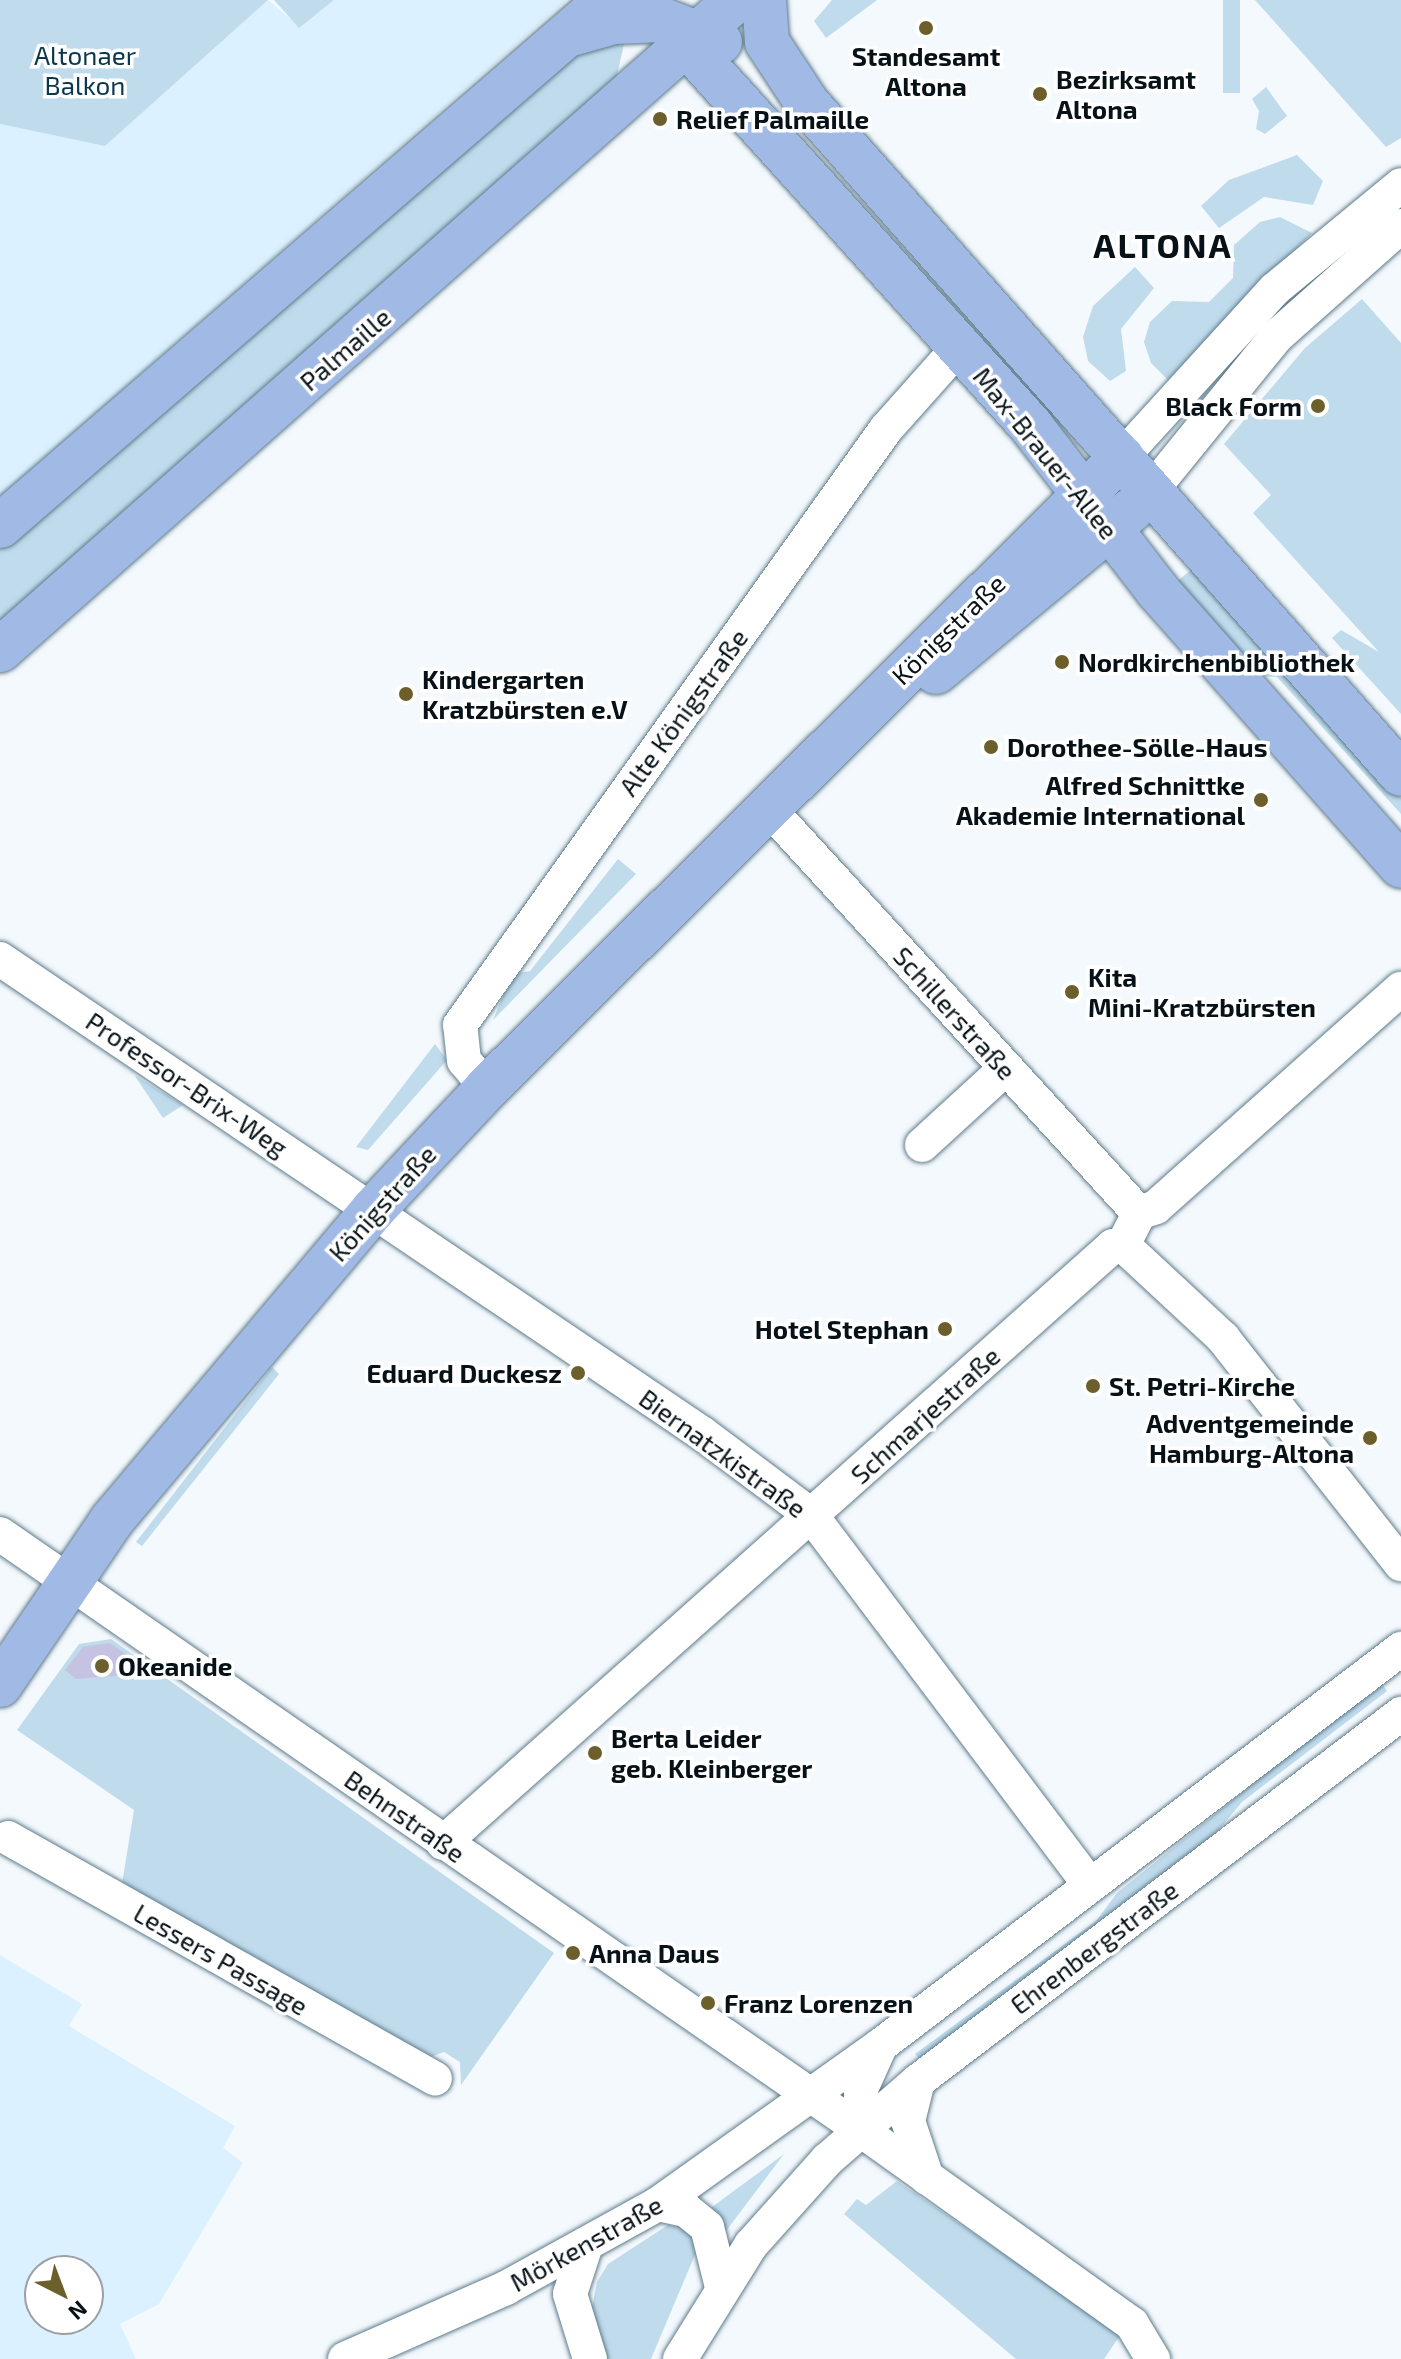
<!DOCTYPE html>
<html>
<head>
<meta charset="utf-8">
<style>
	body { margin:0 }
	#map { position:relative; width:1401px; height:2359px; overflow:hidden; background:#f3f9fd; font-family:"Exo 2",sans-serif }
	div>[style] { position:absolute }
	.built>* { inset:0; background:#dbf1ff }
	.green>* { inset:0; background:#bfdbec; transform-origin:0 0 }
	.water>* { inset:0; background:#c6c3e2 }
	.roads { filter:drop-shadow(0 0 2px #5f7b8b) drop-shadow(0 0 2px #5f7b8b) }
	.minor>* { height:34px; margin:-17px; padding:0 17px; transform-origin:17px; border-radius:17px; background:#fff }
	.major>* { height:44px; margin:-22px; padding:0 22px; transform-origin:22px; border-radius:22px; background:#a1b9e5 }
	.dots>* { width:22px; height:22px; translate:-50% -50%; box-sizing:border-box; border:4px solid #fff; border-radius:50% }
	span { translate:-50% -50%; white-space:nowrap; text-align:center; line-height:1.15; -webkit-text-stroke:7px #fff; paint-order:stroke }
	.park-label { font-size:26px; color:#0b374c }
	.poi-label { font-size:26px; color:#071218; font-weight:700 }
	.left { translate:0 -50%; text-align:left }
	.right { translate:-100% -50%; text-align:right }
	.street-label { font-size:26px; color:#071218 }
	.district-label { font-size:34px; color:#071218; font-weight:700; letter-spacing:2px }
	.north { position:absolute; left:24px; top:2255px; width:80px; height:80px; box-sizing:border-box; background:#fff; border:2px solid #9ca0a3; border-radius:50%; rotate:138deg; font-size:22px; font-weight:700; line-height:32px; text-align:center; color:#071218 }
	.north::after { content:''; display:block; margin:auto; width:28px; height:36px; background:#6c5f2c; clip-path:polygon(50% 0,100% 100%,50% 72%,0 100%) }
</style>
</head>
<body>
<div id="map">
	<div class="built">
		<i style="clip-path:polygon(268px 0,300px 27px,334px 0,567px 0,0 497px,0 124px,105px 146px)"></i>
		<i style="clip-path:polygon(evenodd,0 1955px,82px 2004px,69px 2026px,235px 2126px,223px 2148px,243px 2163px,159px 2304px,120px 2324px,136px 2359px,0 2359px,0 1955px,88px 2271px,88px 2319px,40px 2319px,40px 2271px,88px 2271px)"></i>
	</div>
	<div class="green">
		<i style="clip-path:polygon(0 0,268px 0,105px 146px,0 124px)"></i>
		<i style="clip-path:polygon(274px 0,334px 0,299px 28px)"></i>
		<i style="clip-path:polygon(832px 0,877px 0,826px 38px,814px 21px)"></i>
		<i style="left:1223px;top:0;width:17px;height:93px"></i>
		<i style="clip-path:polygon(1255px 0,1401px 0,1401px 138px,1386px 147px)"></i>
		<i style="clip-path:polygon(627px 30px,616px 80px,0 631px,0 547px,563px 57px)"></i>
		<i style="clip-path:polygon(1266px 87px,1287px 116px,1265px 134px,1256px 129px,1259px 111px,1252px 99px)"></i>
		<i style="clip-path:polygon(1297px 155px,1323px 181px,1313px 205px,1264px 197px,1219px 228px,1201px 206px,1229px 180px)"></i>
		<i style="clip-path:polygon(1280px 217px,1312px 233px,1168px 380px,1151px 363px,1144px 342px,1150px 322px,1172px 301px,1209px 302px,1233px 278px,1234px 245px,1260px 222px)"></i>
		<i style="clip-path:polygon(1135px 267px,1154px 288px,1121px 329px,1126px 371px,1110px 381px,1088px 361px,1083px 337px,1093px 306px)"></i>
		<i style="clip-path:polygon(1362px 299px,1401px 343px,1401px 714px,1332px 638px,1341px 630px,1379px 652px,1253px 513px,1271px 495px,1224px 444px,1305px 348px)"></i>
		<i style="clip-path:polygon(1193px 568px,1401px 798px,1401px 814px,1277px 677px,1250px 676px,1173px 585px)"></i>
		<i style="clip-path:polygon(618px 859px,636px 874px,493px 1020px,512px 974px,530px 971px)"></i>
		<i style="clip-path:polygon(435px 1044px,447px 1060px,368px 1150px,356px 1147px)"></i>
		<i style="clip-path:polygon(135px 1076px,136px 1076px,183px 1105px,163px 1118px)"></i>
		<i style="clip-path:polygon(272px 1367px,279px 1374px,142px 1546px,136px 1542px)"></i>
		<i style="clip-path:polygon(111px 1639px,554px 1953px,461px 2085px,460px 2062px,444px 2052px,417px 2062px,121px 1890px,134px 1810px,17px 1730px,79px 1644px)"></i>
		<i style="clip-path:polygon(1380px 1682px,1387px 1691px,1242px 1802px,1205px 1846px,923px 2063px,915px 2054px,1096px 1921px,1117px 1893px)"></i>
		<i style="clip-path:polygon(784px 2154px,723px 2235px,712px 2207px)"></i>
		<i style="clip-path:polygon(897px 2181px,1121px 2334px,1104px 2359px,1016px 2359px,844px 2214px,857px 2199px,866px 2205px)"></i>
		<i style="clip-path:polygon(668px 2225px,691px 2229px,697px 2250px,651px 2359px,606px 2359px,591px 2313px,597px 2282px,608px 2264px)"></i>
	</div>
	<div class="water">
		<i style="clip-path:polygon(110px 1643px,136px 1661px,126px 1675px,76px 1679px,65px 1670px,83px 1647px)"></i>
	</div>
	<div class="roads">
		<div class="minor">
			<i style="left:1122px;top:457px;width:227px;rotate:-47.7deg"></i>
			<i style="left:1275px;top:289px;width:163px;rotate:-39.5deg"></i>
			<i style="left:1151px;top:491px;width:198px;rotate:-50.9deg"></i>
			<i style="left:1276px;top:337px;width:167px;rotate:-41.6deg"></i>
			<i style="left:771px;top:811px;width:545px;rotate:47.53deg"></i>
			<i style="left:0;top:959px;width:848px;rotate:34.05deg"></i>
			<i style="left:703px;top:1434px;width:135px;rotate:36.9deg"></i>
			<i style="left:811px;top:1515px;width:463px;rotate:53deg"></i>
			<i style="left:487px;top:1088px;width:35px;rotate:-130deg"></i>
			<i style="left:464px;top:1061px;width:36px;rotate:-96deg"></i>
			<i style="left:460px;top:1025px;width:733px;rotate:-54.44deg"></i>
			<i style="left:886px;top:429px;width:110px;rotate:-48.3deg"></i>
			<i style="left:922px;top:1145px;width:113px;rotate:-42.5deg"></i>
			<i style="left:1123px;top:1245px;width:137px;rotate:42.9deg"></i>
			<i style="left:1223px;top:1338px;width:288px;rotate:51.8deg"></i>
			<i style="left:0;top:1534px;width:1047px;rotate:34.69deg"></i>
			<i style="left:861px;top:2130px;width:333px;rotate:35.6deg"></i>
			<i style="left:1132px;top:2324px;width:41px;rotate:59deg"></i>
			<i style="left:8px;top:1838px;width:490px;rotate:29.4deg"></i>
			<i style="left:443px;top:1843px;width:897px;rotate:-41.7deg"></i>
			<i style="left:1113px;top:1246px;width:10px;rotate:-6deg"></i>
			<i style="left:1123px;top:1245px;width:36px;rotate:-63deg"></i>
			<i style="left:1139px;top:1213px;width:18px;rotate:-19deg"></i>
			<i style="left:1156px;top:1207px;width:328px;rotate:-41.7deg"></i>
			<i style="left:918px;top:2081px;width:41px;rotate:104deg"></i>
			<i style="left:908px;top:2121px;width:60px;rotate:71.6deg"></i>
			<i style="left:861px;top:2130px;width:41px;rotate:-90deg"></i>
			<i style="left:861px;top:2089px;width:46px;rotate:-65.7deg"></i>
			<i style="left:658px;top:2204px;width:29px;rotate:12deg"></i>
			<i style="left:686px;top:2210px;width:27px;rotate:39deg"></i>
			<i style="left:707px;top:2227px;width:62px;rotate:76deg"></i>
			<i style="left:585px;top:2248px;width:48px;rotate:108.1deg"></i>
			<i style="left:570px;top:2294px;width:68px;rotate:72.9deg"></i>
			<i style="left:345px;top:2359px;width:176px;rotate:-23.8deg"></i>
			<i style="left:506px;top:2288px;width:174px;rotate:-28.9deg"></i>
			<i style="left:658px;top:2204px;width:274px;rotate:-35.5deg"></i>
			<i style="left:881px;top:2045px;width:654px;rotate:-37.29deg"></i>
			<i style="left:680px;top:2359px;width:134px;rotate:-58.1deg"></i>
			<i style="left:751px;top:2245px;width:114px;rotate:-48.2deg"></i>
			<i style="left:827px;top:2160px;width:121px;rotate:-41deg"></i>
			<i style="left:918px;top:2081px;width:607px;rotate:-37.23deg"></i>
		</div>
		<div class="major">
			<i style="left:764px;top:0;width:42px;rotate:85.9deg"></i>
			<i style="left:767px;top:42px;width:73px;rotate:56.7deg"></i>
			<i style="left:807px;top:103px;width:896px;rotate:48.48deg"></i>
			<i style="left:571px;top:34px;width:45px;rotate:-15.6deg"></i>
			<i style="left:614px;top:22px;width:49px;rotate:-2.3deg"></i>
			<i style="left:663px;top:20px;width:61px;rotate:21.1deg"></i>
			<i style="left:686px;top:44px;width:515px;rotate:47.91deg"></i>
			<i style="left:1031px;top:426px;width:208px;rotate:52.4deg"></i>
			<i style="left:1158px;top:591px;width:367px;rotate:48.5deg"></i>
			<i style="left:0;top:526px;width:803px;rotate:-40.91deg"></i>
			<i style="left:0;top:650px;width:982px;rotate:-41.45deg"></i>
			<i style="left:936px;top:672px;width:255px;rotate:-39.7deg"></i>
			<i style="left:0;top:1685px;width:199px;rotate:-55.8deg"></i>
			<i style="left:112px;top:1520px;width:405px;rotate:-49.9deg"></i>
			<i style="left:373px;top:1210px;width:167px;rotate:-46.9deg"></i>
			<i style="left:487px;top:1088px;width:895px;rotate:-44.82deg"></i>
		</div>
	</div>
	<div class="dots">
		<i style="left:926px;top:28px;background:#6c5f2c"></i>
		<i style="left:1040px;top:94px;background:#6c5f2c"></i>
		<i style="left:660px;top:119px;background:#6c5f2c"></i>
		<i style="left:1318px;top:406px;background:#6c5f2c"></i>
		<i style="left:1062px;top:662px;background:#6c5f2c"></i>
		<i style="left:406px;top:694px;background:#6c5f2c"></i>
		<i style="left:991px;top:747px;background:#6c5f2c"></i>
		<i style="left:1261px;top:800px;background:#6c5f2c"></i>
		<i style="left:1072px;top:992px;background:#6c5f2c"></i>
		<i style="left:945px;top:1329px;background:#6c5f2c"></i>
		<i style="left:578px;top:1373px;background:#6c5f2c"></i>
		<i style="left:1093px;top:1386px;background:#6c5f2c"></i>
		<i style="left:1370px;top:1438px;background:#6c5f2c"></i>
		<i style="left:102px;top:1666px;background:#6c5f2c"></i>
		<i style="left:595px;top:1753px;background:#6c5f2c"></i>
		<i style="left:573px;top:1953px;background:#6c5f2c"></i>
		<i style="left:708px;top:2003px;background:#6c5f2c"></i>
	</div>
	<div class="park-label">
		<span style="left:85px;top:70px">Altonaer<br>Balkon</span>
	</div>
	<div class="poi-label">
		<span style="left:926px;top:71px">Standesamt<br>Altona</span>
		<span class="left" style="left:1056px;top:94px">Bezirksamt<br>Altona</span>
		<span class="left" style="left:676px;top:119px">Relief Palmaille</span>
		<span class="right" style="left:1302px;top:406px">Black Form</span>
		<span class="left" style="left:1078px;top:662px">Nordkirchenbibliothek</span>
		<span class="left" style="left:422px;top:694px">Kindergarten<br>Kratzbürsten e.V</span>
		<span class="left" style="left:1007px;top:747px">Dorothee-Sölle-Haus</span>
		<span class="right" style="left:1245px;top:800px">Alfred Schnittke<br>Akademie International</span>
		<span class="left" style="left:1088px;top:992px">Kita<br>Mini-Kratzbürsten</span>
		<span class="right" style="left:929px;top:1329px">Hotel Stephan</span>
		<span class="right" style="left:562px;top:1373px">Eduard Duckesz</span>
		<span class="left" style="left:1109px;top:1386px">St. Petri-Kirche</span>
		<span class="right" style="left:1354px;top:1438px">Adventgemeinde<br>Hamburg-Altona</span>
		<span class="left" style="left:118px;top:1666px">Okeanide</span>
		<span class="left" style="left:611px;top:1753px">Berta Leider<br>geb. Kleinberger</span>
		<span class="left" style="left:589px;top:1953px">Anna Daus</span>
		<span class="left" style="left:724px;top:2003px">Franz Lorenzen</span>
	</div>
	<div class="street-label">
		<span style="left:345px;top:349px;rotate:-41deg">Palmaille</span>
		<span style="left:1046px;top:453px;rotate:51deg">Max-Brauer-Allee</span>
		<span style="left:948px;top:629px;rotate:-44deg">Königstraße</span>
		<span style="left:683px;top:712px;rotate:-54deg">Alte Königstraße</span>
		<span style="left:955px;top:1013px;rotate:48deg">Schillerstraße</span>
		<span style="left:187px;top:1084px;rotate:34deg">Professor-Brix-Weg</span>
		<span style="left:382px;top:1203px;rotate:-48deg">Königstraße</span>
		<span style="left:925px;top:1415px;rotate:-42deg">Schmarjestraße</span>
		<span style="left:723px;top:1453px;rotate:36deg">Biernatzkistraße</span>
		<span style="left:405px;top:1816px;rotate:35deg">Behnstraße</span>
		<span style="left:1094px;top:1947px;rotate:-37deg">Ehrenbergstraße</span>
		<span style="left:221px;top:1959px;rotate:30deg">Lessers Passage</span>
		<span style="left:586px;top:2243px;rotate:-29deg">Mörkenstraße</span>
	</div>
	<div class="district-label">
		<span style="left:1163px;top:245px">ALTONA</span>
	</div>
	<div class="north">N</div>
</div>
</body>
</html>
